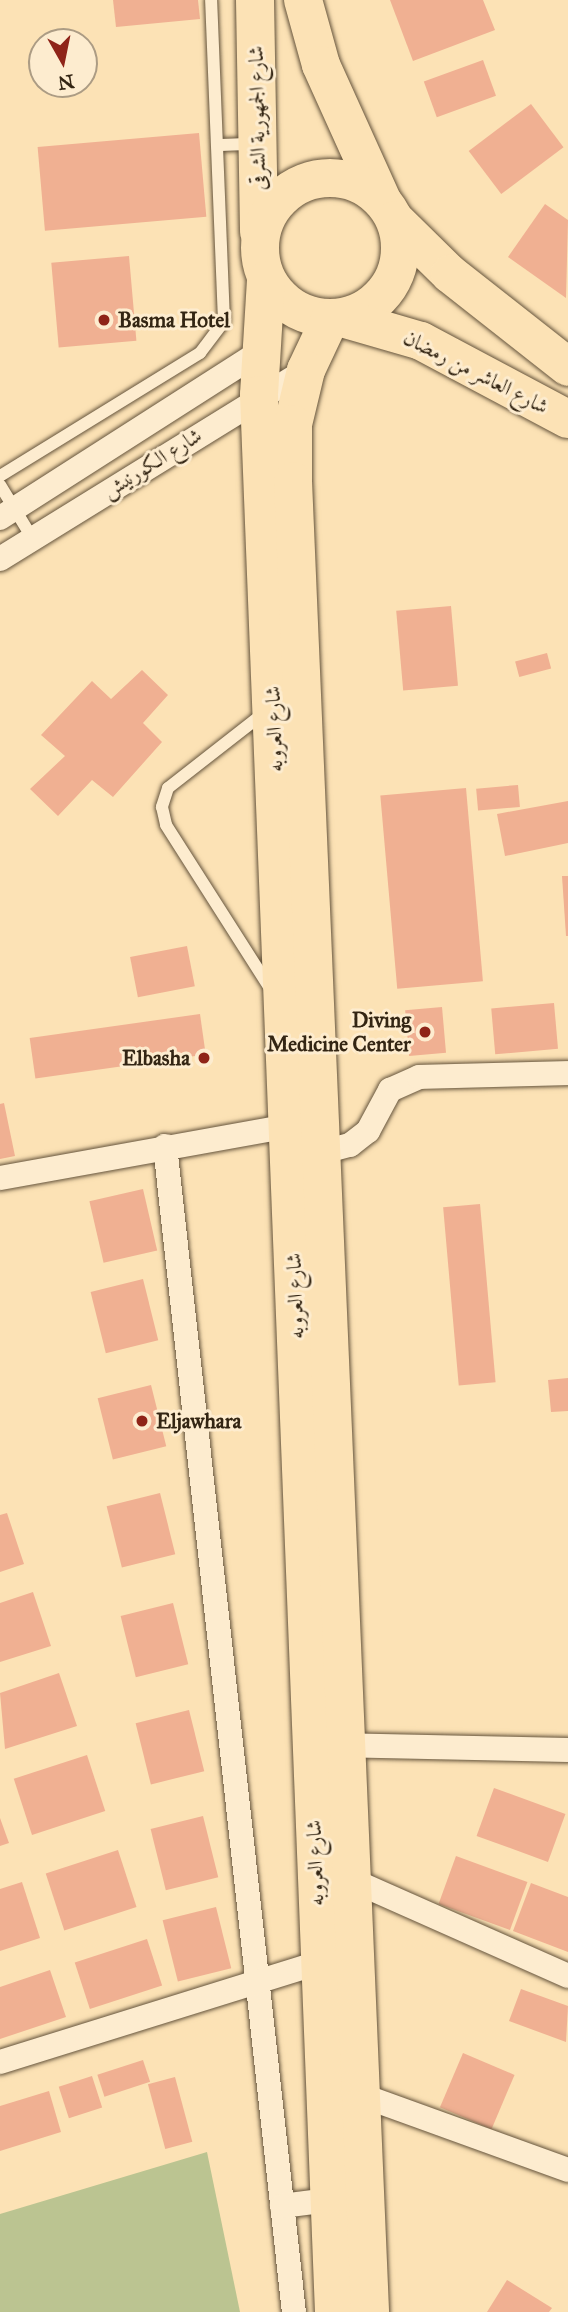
<!DOCTYPE html>
<html>
<head>
<meta charset="utf-8">
<style>
	body { margin:0 }
	#map { position:relative; width:568px; height:2312px; overflow:hidden; background:#fce2b5; font-family:"IM FELL Great Primer",Amiri,serif }
	div>[style] { position:absolute }
	.green>* { inset:0; background:#bbc491 }
	.building>* { inset:0; background:#f0b092; transform-origin:0 0 }
	.roads { filter:drop-shadow(0 0 2px #65543c) drop-shadow(0 0 2px #65543c) }
	.lane>* { height:12px; margin:-6px; padding:0 6px; transform-origin:6px; border-radius:6px; background:#fdeccf }
	.street>* { height:24px; margin:-12px; padding:0 12px; transform-origin:12px; border-radius:12px; background:#fdeccf }
	.primary>* { height:38px; margin:-19px; padding:0 19px; transform-origin:19px; border-radius:19px; background:#fce2b5 }
	.primary>.ring { margin:-19px; padding:0; box-sizing:content-box; background:none; border:38px solid #fce2b5; border-radius:50% }
	.dots>* { width:19px; height:19px; translate:-50% -50%; box-sizing:border-box; border:4px solid #fdeccf; border-radius:50% }
	span { translate:-50% -50%; white-space:nowrap; text-align:center; line-height:1.15; -webkit-text-stroke:6px #fdeccf; paint-order:stroke }
	.street-label { font-size:21px; color:#332513 }
	.poi-label { font-size:21px; color:#332513; font-weight:700 }
	.left { translate:0 -50%; text-align:left }
	.right { translate:-100% -50%; text-align:right }
	.north { position:absolute; left:28px; top:28px; width:70px; height:70px; box-sizing:border-box; background:#fdeccf; border:2px solid #ac9c84; border-radius:50%; rotate:171deg; font-size:19px; font-weight:700; line-height:28px; text-align:center; color:#332513 }
	.north::after { content:''; display:block; margin:auto; width:24px; height:32px; background:#8f2418; clip-path:polygon(50% 0,100% 100%,50% 72%,0 100%) }
</style>
</head>
<body>
<div id="map">
	<div class="green">
		<i style="clip-path:polygon(207px 2152px,240px 2312px,0 2312px,0 2214px)"></i>
	</div>
	<div class="building">
		<i style="clip-path:polygon(113px 0,198px 0,200px 19px,116px 27px)"></i>
		<i style="clip-path:polygon(390px 0,483px 0,495px 30px,413px 61px)"></i>
		<i style="left:483px;top:60px;width:38px;height:63px;rotate:70deg"></i>
		<i style="left:531px;top:104px;width:54px;height:78px;rotate:53deg"></i>
		<i style="left:199px;top:133px;width:84px;height:162px;rotate:85deg"></i>
		<i style="clip-path:polygon(545px 204px,568px 220px,566px 298px,508px 257px)"></i>
		<i style="left:129px;top:256px;width:85px;height:78px;rotate:85deg"></i>
		<i style="left:451px;top:606px;width:80px;height:55px;rotate:85deg"></i>
		<i style="left:547px;top:653px;width:16px;height:33px;rotate:75deg"></i>
		<i style="clip-path:polygon(142px 670px,168px 695px,143px 723px,162px 742px,113px 797px,92px 780px,58px 816px,30px 789px,65px 756px,41px 735px,92px 681px,111px 699px)"></i>
		<i style="left:518px;top:785px;width:22px;height:42px;rotate:85deg"></i>
		<i style="left:466px;top:788px;width:194px;height:86px;rotate:85deg"></i>
		<i style="clip-path:polygon(568px 801px,568px 843px,505px 856px,497px 814px)"></i>
		<i style="clip-path:polygon(562px 876px,568px 876px,568px 936px,566px 936px)"></i>
		<i style="left:187px;top:946px;width:41px;height:58px;rotate:79deg"></i>
		<i style="left:554px;top:1003px;width:46px;height:63px;rotate:85deg"></i>
		<i style="left:442px;top:1007px;width:46px;height:37px;rotate:85deg"></i>
		<i style="left:200px;top:1014px;width:41px;height:172px;rotate:82deg"></i>
		<i style="clip-path:polygon(4px 1103px,15px 1156px,0 1159px,0 1104px)"></i>
		<i style="left:143px;top:1189px;width:63px;height:55px;rotate:77deg"></i>
		<i style="left:480px;top:1204px;width:179px;height:37px;rotate:85deg"></i>
		<i style="left:143px;top:1279px;width:63px;height:54px;rotate:76deg"></i>
		<i style="clip-path:polygon(568px 1378px,568px 1411px,551px 1412px,548px 1380px)"></i>
		<i style="left:151px;top:1385px;width:63px;height:55px;rotate:76deg"></i>
		<i style="left:160px;top:1493px;width:63px;height:55px;rotate:76deg"></i>
		<i style="clip-path:polygon(7px 1513px,24px 1564px,0 1572px,0 1515px)"></i>
		<i style="clip-path:polygon(33px 1592px,51px 1646px,0 1662px,0 1603px)"></i>
		<i style="left:173px;top:1603px;width:63px;height:54px;rotate:76deg"></i>
		<i style="clip-path:polygon(59px 1673px,77px 1726px,5px 1749px,0 1693px)"></i>
		<i style="left:189px;top:1710px;width:63px;height:55px;rotate:76deg"></i>
		<i style="left:87px;top:1755px;width:59px;height:77px;rotate:72deg"></i>
		<i style="left:494px;top:1788px;width:76px;height:51px;rotate:20deg"></i>
		<i style="left:203px;top:1816px;width:63px;height:54px;rotate:76deg"></i>
		<i style="clip-path:polygon(0 1818px,9px 1843px,0 1846px)"></i>
		<i style="left:118px;top:1850px;width:60px;height:76px;rotate:72deg"></i>
		<i style="left:456px;top:1856px;width:76px;height:51px;rotate:20deg"></i>
		<i style="clip-path:polygon(22px 1882px,40px 1938px,0 1951px,0 1889px)"></i>
		<i style="clip-path:polygon(531px 1883px,568px 1897px,568px 1952px,513px 1931px)"></i>
		<i style="left:216px;top:1907px;width:63px;height:55px;rotate:76deg"></i>
		<i style="left:147px;top:1939px;width:49px;height:76px;rotate:72deg"></i>
		<i style="clip-path:polygon(50px 1970px,66px 2017px,0 2039px,0 1987px)"></i>
		<i style="clip-path:polygon(521px 1989px,568px 2006px,566px 2042px,509px 2021px)"></i>
		<i style="left:463px;top:2053px;width:56px;height:59px;rotate:23deg"></i>
		<i style="left:143px;top:2060px;width:23px;height:48px;rotate:72deg"></i>
		<i style="left:92px;top:2076px;width:33px;height:35px;rotate:72deg"></i>
		<i style="left:175px;top:2077px;width:67px;height:28px;rotate:75deg"></i>
		<i style="clip-path:polygon(49px 2091px,61px 2132px,0 2151px,0 2106px)"></i>
		<i style="clip-path:polygon(507px 2280px,552px 2308px,549px 2312px,487px 2312px)"></i>
	</div>
	<div class="roads">
		<div class="lane">
			<i style="left:220px;top:145px;width:34px;rotate:-2deg"></i>
			<i style="left:0;top:476px;width:235px;rotate:-31.6deg"></i>
			<i style="left:200px;top:353px;width:40px;rotate:-53deg"></i>
			<i style="left:224px;top:321px;width:321px;rotate:-92.3deg"></i>
			<i style="left:0;top:485px;width:63px;rotate:58.6deg"></i>
			<i style="left:264px;top:713px;width:122px;rotate:142deg"></i>
			<i style="left:168px;top:788px;width:20px;rotate:108deg"></i>
			<i style="left:162px;top:807px;width:18px;rotate:77deg"></i>
			<i style="left:166px;top:825px;width:196px;rotate:57.5deg"></i>
		</div>
		<div class="street">
			<i style="left:0;top:518px;width:308px;rotate:-32.6deg"></i>
			<i style="left:0;top:559px;width:360px;rotate:-31.7deg"></i>
			<i style="left:165px;top:1146px;width:1173px;rotate:83.69deg"></i>
			<i style="left:323px;top:1152px;width:28px;rotate:-15deg"></i>
			<i style="left:350px;top:1145px;width:23px;rotate:-38deg"></i>
			<i style="left:368px;top:1131px;width:47px;rotate:-61.8deg"></i>
			<i style="left:390px;top:1090px;width:32px;rotate:-24deg"></i>
			<i style="left:419px;top:1077px;width:149px;rotate:-1.5deg"></i>
			<i style="left:0;top:1178px;width:295px;rotate:-10.2deg"></i>
			<i style="left:334px;top:1745px;width:234px;rotate:1.2deg"></i>
			<i style="left:354px;top:1881px;width:234px;rotate:23.9deg"></i>
			<i style="left:0;top:2062px;width:333px;rotate:-17.3deg"></i>
			<i style="left:361px;top:2095px;width:220px;rotate:19.9deg"></i>
			<i style="left:282px;top:2206px;width:47px;rotate:-7.3deg"></i>
		</div>
		<div class="primary">
			<i style="left:255px;top:0;width:232px;rotate:89deg"></i>
			<i style="left:303px;top:0;width:67px;rotate:74.5deg"></i>
			<i style="left:321px;top:65px;width:148px;rotate:65.7deg"></i>
			<i class="ring" style="left:260px;top:178px;width:102px;height:102px"></i>
			<i style="left:395px;top:220px;width:77px;rotate:44.5deg"></i>
			<i style="left:450px;top:274px;width:150px;rotate:38.2deg"></i>
			<i style="left:266px;top:280px;width:115px;rotate:93.5deg"></i>
			<i style="left:259px;top:395px;width:1918px;rotate:87.76deg"></i>
			<i style="left:342px;top:318px;width:82px;rotate:16.2deg"></i>
			<i style="left:421px;top:341px;width:166px;rotate:28deg"></i>
			<i style="left:330px;top:319px;width:56px;rotate:115.2deg"></i>
			<i style="left:306px;top:370px;width:56px;rotate:103.5deg"></i>
			<i style="left:293px;top:424px;width:57px;rotate:90deg"></i>
			<i style="left:293px;top:481px;width:1833px;rotate:87.59deg"></i>
		</div>
	</div>
	<div class="dots">
		<i style="left:104px;top:320px;background:#8f2418"></i>
		<i style="left:425px;top:1032px;background:#8f2418"></i>
		<i style="left:204px;top:1058px;background:#8f2418"></i>
		<i style="left:142px;top:1421px;background:#8f2418"></i>
	</div>
	<div class="street-label">
		<span style="left:257px;top:118px;rotate:-91deg">شارع الجمهورية الشرقى</span>
		<span style="left:476px;top:372px;rotate:27deg">شارع العاشر من رمضان</span>
		<span style="left:152px;top:463px;rotate:-32deg">شارع الكورنيش</span>
		<span style="left:274px;top:729px;rotate:-92deg">شارع العروبه</span>
		<span style="left:295px;top:1296px;rotate:-92deg">شارع العروبه</span>
		<span style="left:315px;top:1863px;rotate:-92deg">شارع العروبه</span>
	</div>
	<div class="poi-label">
		<span class="left" style="left:118px;top:320px">Basma Hotel</span>
		<span class="right" style="left:411px;top:1032px">Diving<br>Medicine Center</span>
		<span class="right" style="left:190px;top:1058px">Elbasha</span>
		<span class="left" style="left:156px;top:1421px">Eljawhara</span>
	</div>
	<div class="north">N</div>
</div>
</body>
</html>
